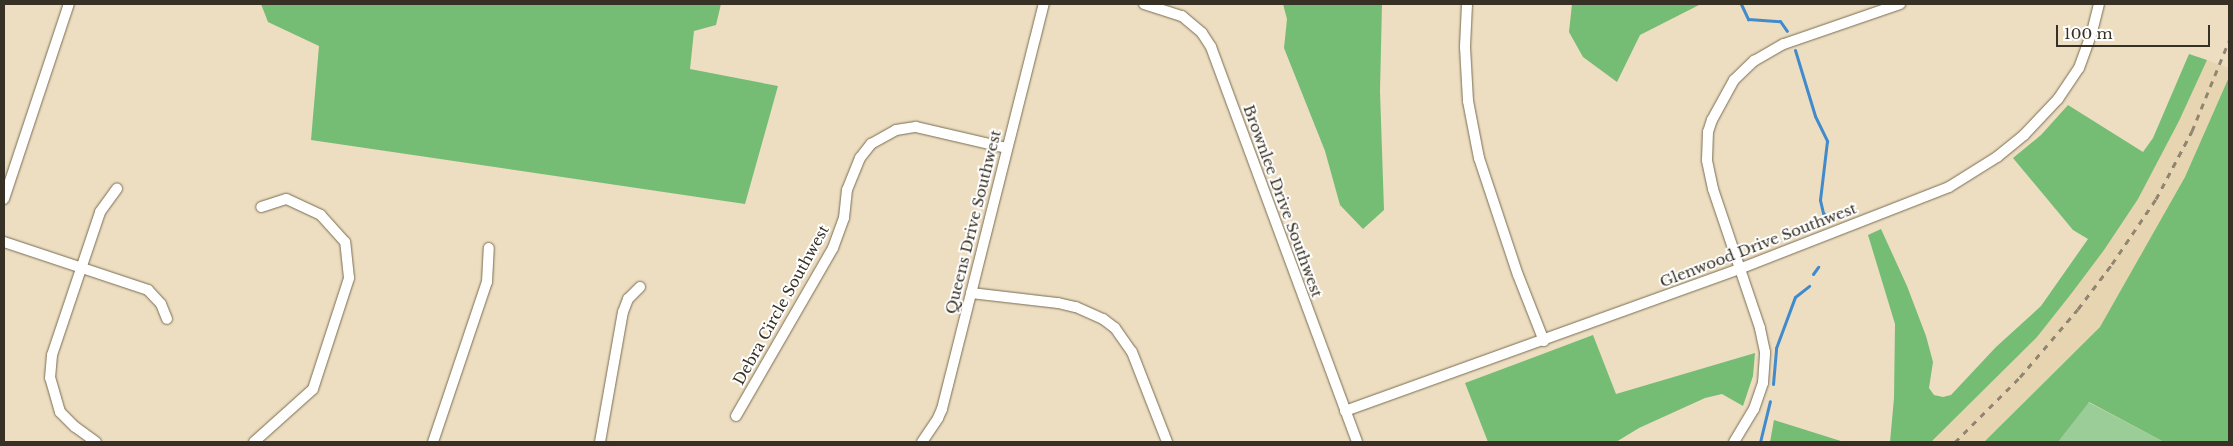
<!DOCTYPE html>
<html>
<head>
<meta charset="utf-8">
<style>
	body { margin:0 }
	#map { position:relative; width:2233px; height:446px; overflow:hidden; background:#eddec1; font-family:"Libre Baskerville",serif }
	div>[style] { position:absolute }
	.built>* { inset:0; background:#e7d4b0 }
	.green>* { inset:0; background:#9acd98 }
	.forest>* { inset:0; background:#75bc74 }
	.stream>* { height:3px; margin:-1.5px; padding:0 1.5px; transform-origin:1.5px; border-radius:1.5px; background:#418acc }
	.roads { filter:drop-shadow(0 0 1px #796c51) drop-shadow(0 0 1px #796c51) }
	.minor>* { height:10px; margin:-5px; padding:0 5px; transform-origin:5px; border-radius:5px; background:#fff }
	.rail>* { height:3px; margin-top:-1.5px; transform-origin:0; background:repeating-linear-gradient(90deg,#908571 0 6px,transparent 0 12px) }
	span { translate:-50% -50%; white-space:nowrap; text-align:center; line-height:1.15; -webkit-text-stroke:4px #fff; paint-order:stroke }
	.street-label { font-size:15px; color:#373125 }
	.frame { position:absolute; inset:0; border:5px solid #373125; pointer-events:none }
	.scale { position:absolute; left:2056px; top:25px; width:154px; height:22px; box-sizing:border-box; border:2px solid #373125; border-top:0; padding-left:6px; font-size:15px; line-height:18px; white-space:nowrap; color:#373125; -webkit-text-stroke:4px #fff; paint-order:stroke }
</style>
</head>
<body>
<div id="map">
	<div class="built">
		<i style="clip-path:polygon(2207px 60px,2229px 68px,2229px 77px,2185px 177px,2100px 327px,1984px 442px,1931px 442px,2037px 337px,2071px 294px,2138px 199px,2179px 121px)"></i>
	</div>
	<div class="green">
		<i style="clip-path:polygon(2088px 402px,2164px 442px,2058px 442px)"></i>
	</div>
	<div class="forest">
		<i style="clip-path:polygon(261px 4px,721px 4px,716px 25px,694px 31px,690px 69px,778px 86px,745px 204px,311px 140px,319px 46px,268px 22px)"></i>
		<i style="clip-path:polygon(1283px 4px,1382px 4px,1380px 91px,1384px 210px,1363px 229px,1340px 205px,1325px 151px,1284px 48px,1287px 19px)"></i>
		<i style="clip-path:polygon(1572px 4px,1701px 4px,1640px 35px,1617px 82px,1583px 57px,1569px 32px)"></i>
		<i style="clip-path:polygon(2189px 54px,2207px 60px,2179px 121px,2138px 199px,2104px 250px,2071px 294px,2037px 337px,1931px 442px,1890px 442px,1894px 398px,1895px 324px,1868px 235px,1881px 229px,1907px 286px,1926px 336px,1933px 362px,1929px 388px,1934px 395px,1943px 397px,1951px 395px,1996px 347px,2041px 306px,2088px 239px,2073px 230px,2013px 158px,2041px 135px,2068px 105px,2143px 152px,2153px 138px)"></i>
		<i style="clip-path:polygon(2229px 77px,2229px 442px,2164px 442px,2089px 402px,2058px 442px,1984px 442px,2100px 327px,2185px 177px)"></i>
		<i style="clip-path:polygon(1593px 335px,1616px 394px,1755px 353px,1753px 376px,1743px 406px,1722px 394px,1705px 398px,1639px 428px,1616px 442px,1488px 442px,1465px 383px)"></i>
		<i style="clip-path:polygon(1774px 420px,1844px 442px,1770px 442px)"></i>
	</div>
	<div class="stream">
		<i style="left:1741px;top:4px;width:17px;rotate:65deg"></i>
		<i style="left:1748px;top:19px;width:32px;rotate:4deg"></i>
		<i style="left:1780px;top:21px;width:12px;rotate:55deg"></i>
		<i style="left:1795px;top:50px;width:69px;rotate:73.1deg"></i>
		<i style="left:1815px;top:116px;width:28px;rotate:64deg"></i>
		<i style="left:1827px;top:141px;width:59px;rotate:96.8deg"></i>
		<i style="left:1820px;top:200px;width:13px;rotate:77deg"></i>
		<i style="left:1823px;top:213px;width:9px;rotate:41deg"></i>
		<i style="left:1813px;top:274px;width:9px;rotate:-54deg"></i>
		<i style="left:1773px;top:384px;width:36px;rotate:-85deg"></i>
		<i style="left:1776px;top:348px;width:54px;rotate:-69.6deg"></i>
		<i style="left:1795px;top:297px;width:18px;rotate:-38deg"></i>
		<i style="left:1760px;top:442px;width:42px;rotate:-76.3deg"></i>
	</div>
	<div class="roads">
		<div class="minor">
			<i style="left:1144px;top:4px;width:40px;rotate:18deg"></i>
			<i style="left:1182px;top:16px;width:26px;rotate:40deg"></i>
			<i style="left:1202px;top:33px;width:17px;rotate:57deg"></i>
			<i style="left:1211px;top:47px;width:421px;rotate:69.7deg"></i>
			<i style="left:1467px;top:4px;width:43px;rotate:92.7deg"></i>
			<i style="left:1465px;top:47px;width:54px;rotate:86.8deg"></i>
			<i style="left:1468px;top:101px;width:58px;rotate:79.1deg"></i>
			<i style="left:1479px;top:158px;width:123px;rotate:71.6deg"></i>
			<i style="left:1518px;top:275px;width:71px;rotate:68.5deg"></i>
			<i style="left:4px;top:199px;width:206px;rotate:-71.6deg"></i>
			<i style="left:4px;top:242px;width:152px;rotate:18.4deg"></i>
			<i style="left:148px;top:290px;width:19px;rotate:47deg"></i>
			<i style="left:161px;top:304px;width:16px;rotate:68deg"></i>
			<i style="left:971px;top:293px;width:88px;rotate:6.6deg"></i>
			<i style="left:1058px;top:303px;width:18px;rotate:13deg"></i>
			<i style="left:1076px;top:307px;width:30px;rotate:24deg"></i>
			<i style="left:1103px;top:319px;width:15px;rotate:37deg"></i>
			<i style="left:1115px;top:328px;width:29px;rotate:55deg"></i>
			<i style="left:1132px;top:352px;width:97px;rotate:68.7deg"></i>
			<i style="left:1345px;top:411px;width:419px;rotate:-19.8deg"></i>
			<i style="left:1739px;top:269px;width:225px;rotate:-21.3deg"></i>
			<i style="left:1949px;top:187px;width:57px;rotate:-32deg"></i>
			<i style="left:1997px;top:157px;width:35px;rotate:-39deg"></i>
			<i style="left:2024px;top:135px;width:50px;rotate:-46.6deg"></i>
			<i style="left:2058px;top:99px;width:37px;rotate:-56deg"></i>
			<i style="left:2079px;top:68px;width:38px;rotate:-70deg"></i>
			<i style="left:2092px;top:32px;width:29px;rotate:-76deg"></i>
			<i style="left:736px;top:416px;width:194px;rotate:-60deg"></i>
			<i style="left:833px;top:248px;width:32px;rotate:-70deg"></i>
			<i style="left:844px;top:218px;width:28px;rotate:-84deg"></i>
			<i style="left:847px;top:190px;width:35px;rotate:-68deg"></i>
			<i style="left:860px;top:158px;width:18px;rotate:-52deg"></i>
			<i style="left:871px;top:144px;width:29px;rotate:-29deg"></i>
			<i style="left:896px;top:130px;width:20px;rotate:-9deg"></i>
			<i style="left:916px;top:127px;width:93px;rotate:13deg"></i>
			<i style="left:96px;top:442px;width:26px;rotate:-144deg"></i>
			<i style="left:75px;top:427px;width:21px;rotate:-135deg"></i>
			<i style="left:60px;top:412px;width:35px;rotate:-106deg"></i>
			<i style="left:50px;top:378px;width:23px;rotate:-85deg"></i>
			<i style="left:52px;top:355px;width:151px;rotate:-71.4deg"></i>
			<i style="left:100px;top:212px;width:29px;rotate:-54deg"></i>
			<i style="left:254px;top:442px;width:79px;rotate:-41.9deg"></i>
			<i style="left:313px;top:389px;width:117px;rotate:-72deg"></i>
			<i style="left:349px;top:278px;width:36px;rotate:-96deg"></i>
			<i style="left:345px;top:242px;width:36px;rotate:-132deg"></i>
			<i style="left:321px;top:215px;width:38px;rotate:-155deg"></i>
			<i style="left:286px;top:199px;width:26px;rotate:162deg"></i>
			<i style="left:433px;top:442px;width:169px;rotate:-71.4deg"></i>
			<i style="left:487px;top:282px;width:34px;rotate:-87deg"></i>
			<i style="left:600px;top:442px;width:132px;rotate:-80deg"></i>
			<i style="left:623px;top:312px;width:14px;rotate:-69deg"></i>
			<i style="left:628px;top:299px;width:17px;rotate:-45deg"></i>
			<i style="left:922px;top:442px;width:29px;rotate:-56deg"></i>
			<i style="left:938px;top:418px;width:10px;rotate:-66deg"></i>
			<i style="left:942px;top:409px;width:418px;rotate:-75.9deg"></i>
			<i style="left:1734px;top:442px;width:39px;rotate:-59deg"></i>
			<i style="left:1754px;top:409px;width:28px;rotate:-71deg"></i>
			<i style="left:1763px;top:383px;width:31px;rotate:-86deg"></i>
			<i style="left:1765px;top:352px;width:25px;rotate:-102deg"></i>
			<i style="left:1760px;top:328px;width:147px;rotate:-108.7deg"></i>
			<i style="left:1713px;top:189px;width:30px;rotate:-102deg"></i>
			<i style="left:1707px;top:160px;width:28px;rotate:-88deg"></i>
			<i style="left:1708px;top:132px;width:13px;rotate:-72deg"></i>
			<i style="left:1712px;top:120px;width:46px;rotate:-61.2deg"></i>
			<i style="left:1734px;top:80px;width:28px;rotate:-44deg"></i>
			<i style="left:1754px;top:61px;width:34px;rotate:-30deg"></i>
			<i style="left:1784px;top:44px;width:123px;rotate:-19deg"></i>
		</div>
	</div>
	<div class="rail">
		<i style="left:1955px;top:442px;width:92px;rotate:-45deg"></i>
		<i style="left:2020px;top:377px;width:89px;rotate:-49.5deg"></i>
		<i style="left:2078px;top:309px;width:56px;rotate:-52.9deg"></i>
		<i style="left:2112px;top:264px;width:78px;rotate:-55.9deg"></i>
		<i style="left:2156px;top:199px;width:77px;rotate:-62.1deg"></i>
		<i style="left:2192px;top:131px;width:97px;rotate:-67.7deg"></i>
	</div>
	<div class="street-label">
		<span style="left:1283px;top:201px;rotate:70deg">Brownlee Drive Southwest</span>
		<span style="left:973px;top:222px;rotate:-76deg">Queens Drive Southwest</span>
		<span style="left:1758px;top:245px;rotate:-21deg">Glenwood Drive Southwest</span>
		<span style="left:781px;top:305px;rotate:-61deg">Debra Circle Southwest</span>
	</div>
	<div class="frame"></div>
	<div class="scale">100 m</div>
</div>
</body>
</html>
